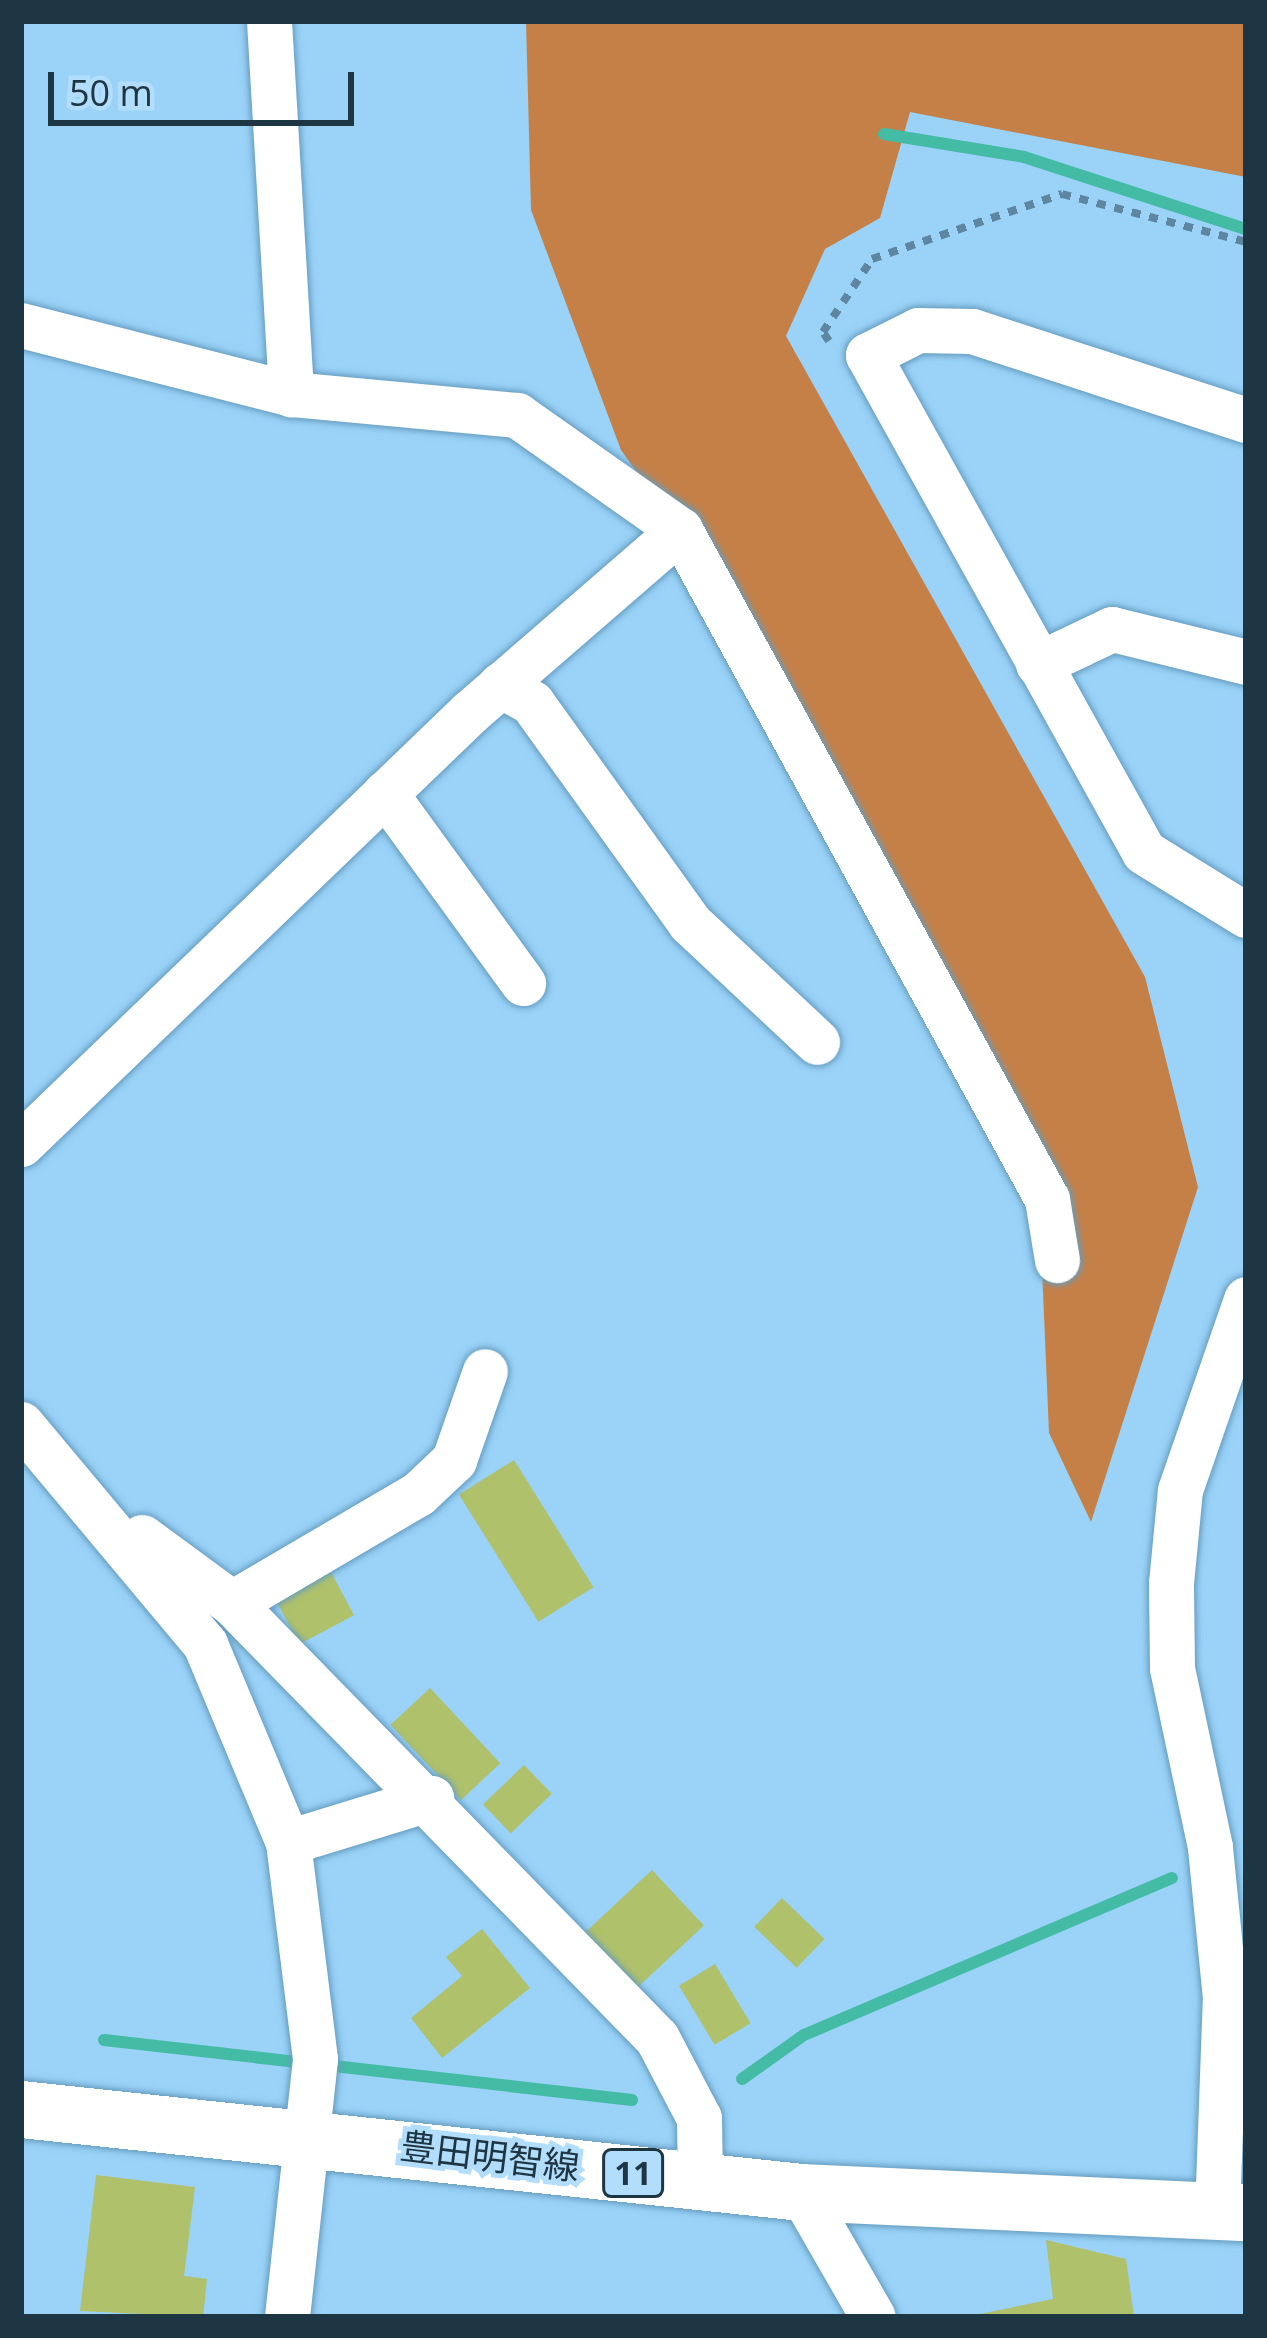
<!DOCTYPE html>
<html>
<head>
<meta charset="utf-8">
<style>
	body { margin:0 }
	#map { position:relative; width:1267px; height:2338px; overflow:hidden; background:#9ad2f8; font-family:"Open Sans","Noto Sans JP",sans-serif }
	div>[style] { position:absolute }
	.forest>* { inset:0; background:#c58048 }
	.stream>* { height:12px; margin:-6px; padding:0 6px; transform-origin:6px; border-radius:6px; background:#44bca5 }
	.building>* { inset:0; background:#b0c16b; transform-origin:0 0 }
	.path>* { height:8px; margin-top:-4px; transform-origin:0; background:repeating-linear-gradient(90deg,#5e86a1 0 9px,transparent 0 18px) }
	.roads { filter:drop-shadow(0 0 3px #659cbf) drop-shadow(0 0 3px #659cbf) }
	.minor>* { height:45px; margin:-22.5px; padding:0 22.5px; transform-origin:22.5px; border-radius:22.5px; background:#fff }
	.major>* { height:57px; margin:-28.5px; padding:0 28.5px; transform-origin:28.5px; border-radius:28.5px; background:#fff }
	span { translate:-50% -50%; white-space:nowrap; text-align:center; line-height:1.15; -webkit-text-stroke:10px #b2defc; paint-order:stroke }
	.shield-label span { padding:3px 9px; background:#b2defc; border:3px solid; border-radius:9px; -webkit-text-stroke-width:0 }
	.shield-label { font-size:33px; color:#1e3544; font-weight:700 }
	.street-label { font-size:36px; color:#1e3544 }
	.frame { position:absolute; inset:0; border:24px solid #1e3544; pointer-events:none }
	.scale { position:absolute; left:48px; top:72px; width:306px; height:54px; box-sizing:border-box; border:6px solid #1e3544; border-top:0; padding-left:15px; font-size:36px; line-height:42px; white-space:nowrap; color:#1e3544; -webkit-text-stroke:9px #b2defc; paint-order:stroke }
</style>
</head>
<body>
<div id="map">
	<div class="forest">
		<i style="clip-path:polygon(526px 21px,1246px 21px,1246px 177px,910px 112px,880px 218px,825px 249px,786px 336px,1145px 977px,1198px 1187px,1091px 1522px,1049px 1433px,1038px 1175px,779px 675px,621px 450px,531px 210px)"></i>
	</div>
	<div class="stream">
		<i style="left:884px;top:134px;width:142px;rotate:9.3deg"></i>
		<i style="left:1024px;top:157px;width:233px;rotate:18deg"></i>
		<i style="left:104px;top:2040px;width:202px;rotate:6.5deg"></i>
		<i style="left:325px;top:2065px;width:309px;rotate:6.5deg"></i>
		<i style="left:742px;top:2079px;width:76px;rotate:-35.4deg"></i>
		<i style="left:804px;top:2035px;width:400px;rotate:-23.1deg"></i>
	</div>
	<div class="building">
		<i style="left:514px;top:1460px;width:150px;height:65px;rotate:58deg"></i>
		<i style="left:331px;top:1572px;width:49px;height:62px;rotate:62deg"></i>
		<i style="left:430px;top:1688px;width:103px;height:54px;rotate:47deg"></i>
		<i style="left:524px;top:1765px;width:40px;height:57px;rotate:46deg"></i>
		<i style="left:652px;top:1870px;width:76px;height:100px;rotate:47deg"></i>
		<i style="left:782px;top:1898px;width:59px;height:40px;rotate:44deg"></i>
		<i style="clip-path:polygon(482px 1929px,530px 1988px,442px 2058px,411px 2018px,462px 1976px,446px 1957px)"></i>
		<i style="left:715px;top:1964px;width:69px;height:42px;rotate:59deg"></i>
		<i style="clip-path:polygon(96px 2175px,195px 2187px,184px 2276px,207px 2279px,203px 2317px,80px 2311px)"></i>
		<i style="clip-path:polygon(1046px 2240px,1126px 2259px,1134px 2317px,965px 2317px,1053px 2299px)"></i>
	</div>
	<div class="path">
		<i style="left:829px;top:341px;width:11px;rotate:-124deg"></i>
		<i style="left:823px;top:332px;width:88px;rotate:-56.1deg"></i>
		<i style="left:872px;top:259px;width:201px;rotate:-18.9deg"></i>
		<i style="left:1062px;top:194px;width:190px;rotate:14.6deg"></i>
	</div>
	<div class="roads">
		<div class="minor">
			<i style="left:269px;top:21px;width:374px;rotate:86.6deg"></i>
			<i style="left:21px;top:325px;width:279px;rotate:14.3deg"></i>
			<i style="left:291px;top:394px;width:227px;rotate:5.3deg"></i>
			<i style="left:517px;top:415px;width:199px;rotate:35.2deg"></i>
			<i style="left:680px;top:530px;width:763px;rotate:61.25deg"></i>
			<i style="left:1047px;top:1199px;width:62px;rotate:80.7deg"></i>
			<i style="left:1246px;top:420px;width:288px;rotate:-162deg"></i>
			<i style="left:972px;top:331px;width:54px;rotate:-178.9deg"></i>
			<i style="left:918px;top:330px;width:56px;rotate:153.4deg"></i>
			<i style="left:868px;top:355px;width:568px;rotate:60.96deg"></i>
			<i style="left:1144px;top:852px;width:120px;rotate:31.7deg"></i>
			<i style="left:1038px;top:664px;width:82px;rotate:-25.3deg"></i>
			<i style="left:1112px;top:629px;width:138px;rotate:13.8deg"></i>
			<i style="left:500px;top:685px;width:37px;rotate:29deg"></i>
			<i style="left:532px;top:703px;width:271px;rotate:54.3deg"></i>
			<i style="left:690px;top:923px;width:174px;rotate:43.1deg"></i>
			<i style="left:385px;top:793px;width:235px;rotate:54deg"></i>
			<i style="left:21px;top:1144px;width:623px;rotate:-43.89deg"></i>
			<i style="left:470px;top:712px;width:278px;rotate:-40.9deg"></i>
			<i style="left:21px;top:1424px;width:287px;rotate:50.1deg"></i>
			<i style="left:205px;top:1644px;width:215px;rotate:67.3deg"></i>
			<i style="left:288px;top:1842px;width:219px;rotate:82.9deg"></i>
			<i style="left:315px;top:2059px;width:260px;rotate:96.2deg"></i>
			<i style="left:142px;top:1537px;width:112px;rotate:36.3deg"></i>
			<i style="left:232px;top:1603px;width:608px;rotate:45.67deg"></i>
			<i style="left:657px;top:2038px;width:90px;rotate:62.3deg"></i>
			<i style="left:699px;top:2118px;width:63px;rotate:89.1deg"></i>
			<i style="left:232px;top:1603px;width:216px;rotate:-30.4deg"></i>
			<i style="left:418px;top:1494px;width:50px;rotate:-43.4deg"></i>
			<i style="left:454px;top:1460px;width:94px;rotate:-70.8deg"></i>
			<i style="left:288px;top:1842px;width:150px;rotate:-17.1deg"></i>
			<i style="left:801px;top:2192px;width:144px;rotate:60.1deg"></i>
			<i style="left:1217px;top:2212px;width:214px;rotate:-87.9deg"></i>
			<i style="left:1225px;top:1998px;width:152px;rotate:-95.7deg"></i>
			<i style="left:1210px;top:1847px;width:183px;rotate:-102deg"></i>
			<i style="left:1172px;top:1668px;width:85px;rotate:-90.7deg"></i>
			<i style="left:1171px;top:1583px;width:93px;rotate:-84.5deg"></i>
			<i style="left:1180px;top:1490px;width:202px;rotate:-70.9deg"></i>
		</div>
		<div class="major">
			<i style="left:21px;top:2109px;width:784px;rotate:6.07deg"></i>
			<i style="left:801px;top:2192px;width:445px;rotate:2.6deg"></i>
		</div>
	</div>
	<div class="shield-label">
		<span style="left:633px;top:2173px">11</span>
	</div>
	<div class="street-label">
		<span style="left:490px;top:2156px;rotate:7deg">豊田明智線</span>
	</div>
	<div class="frame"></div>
	<div class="scale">50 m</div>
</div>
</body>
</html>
